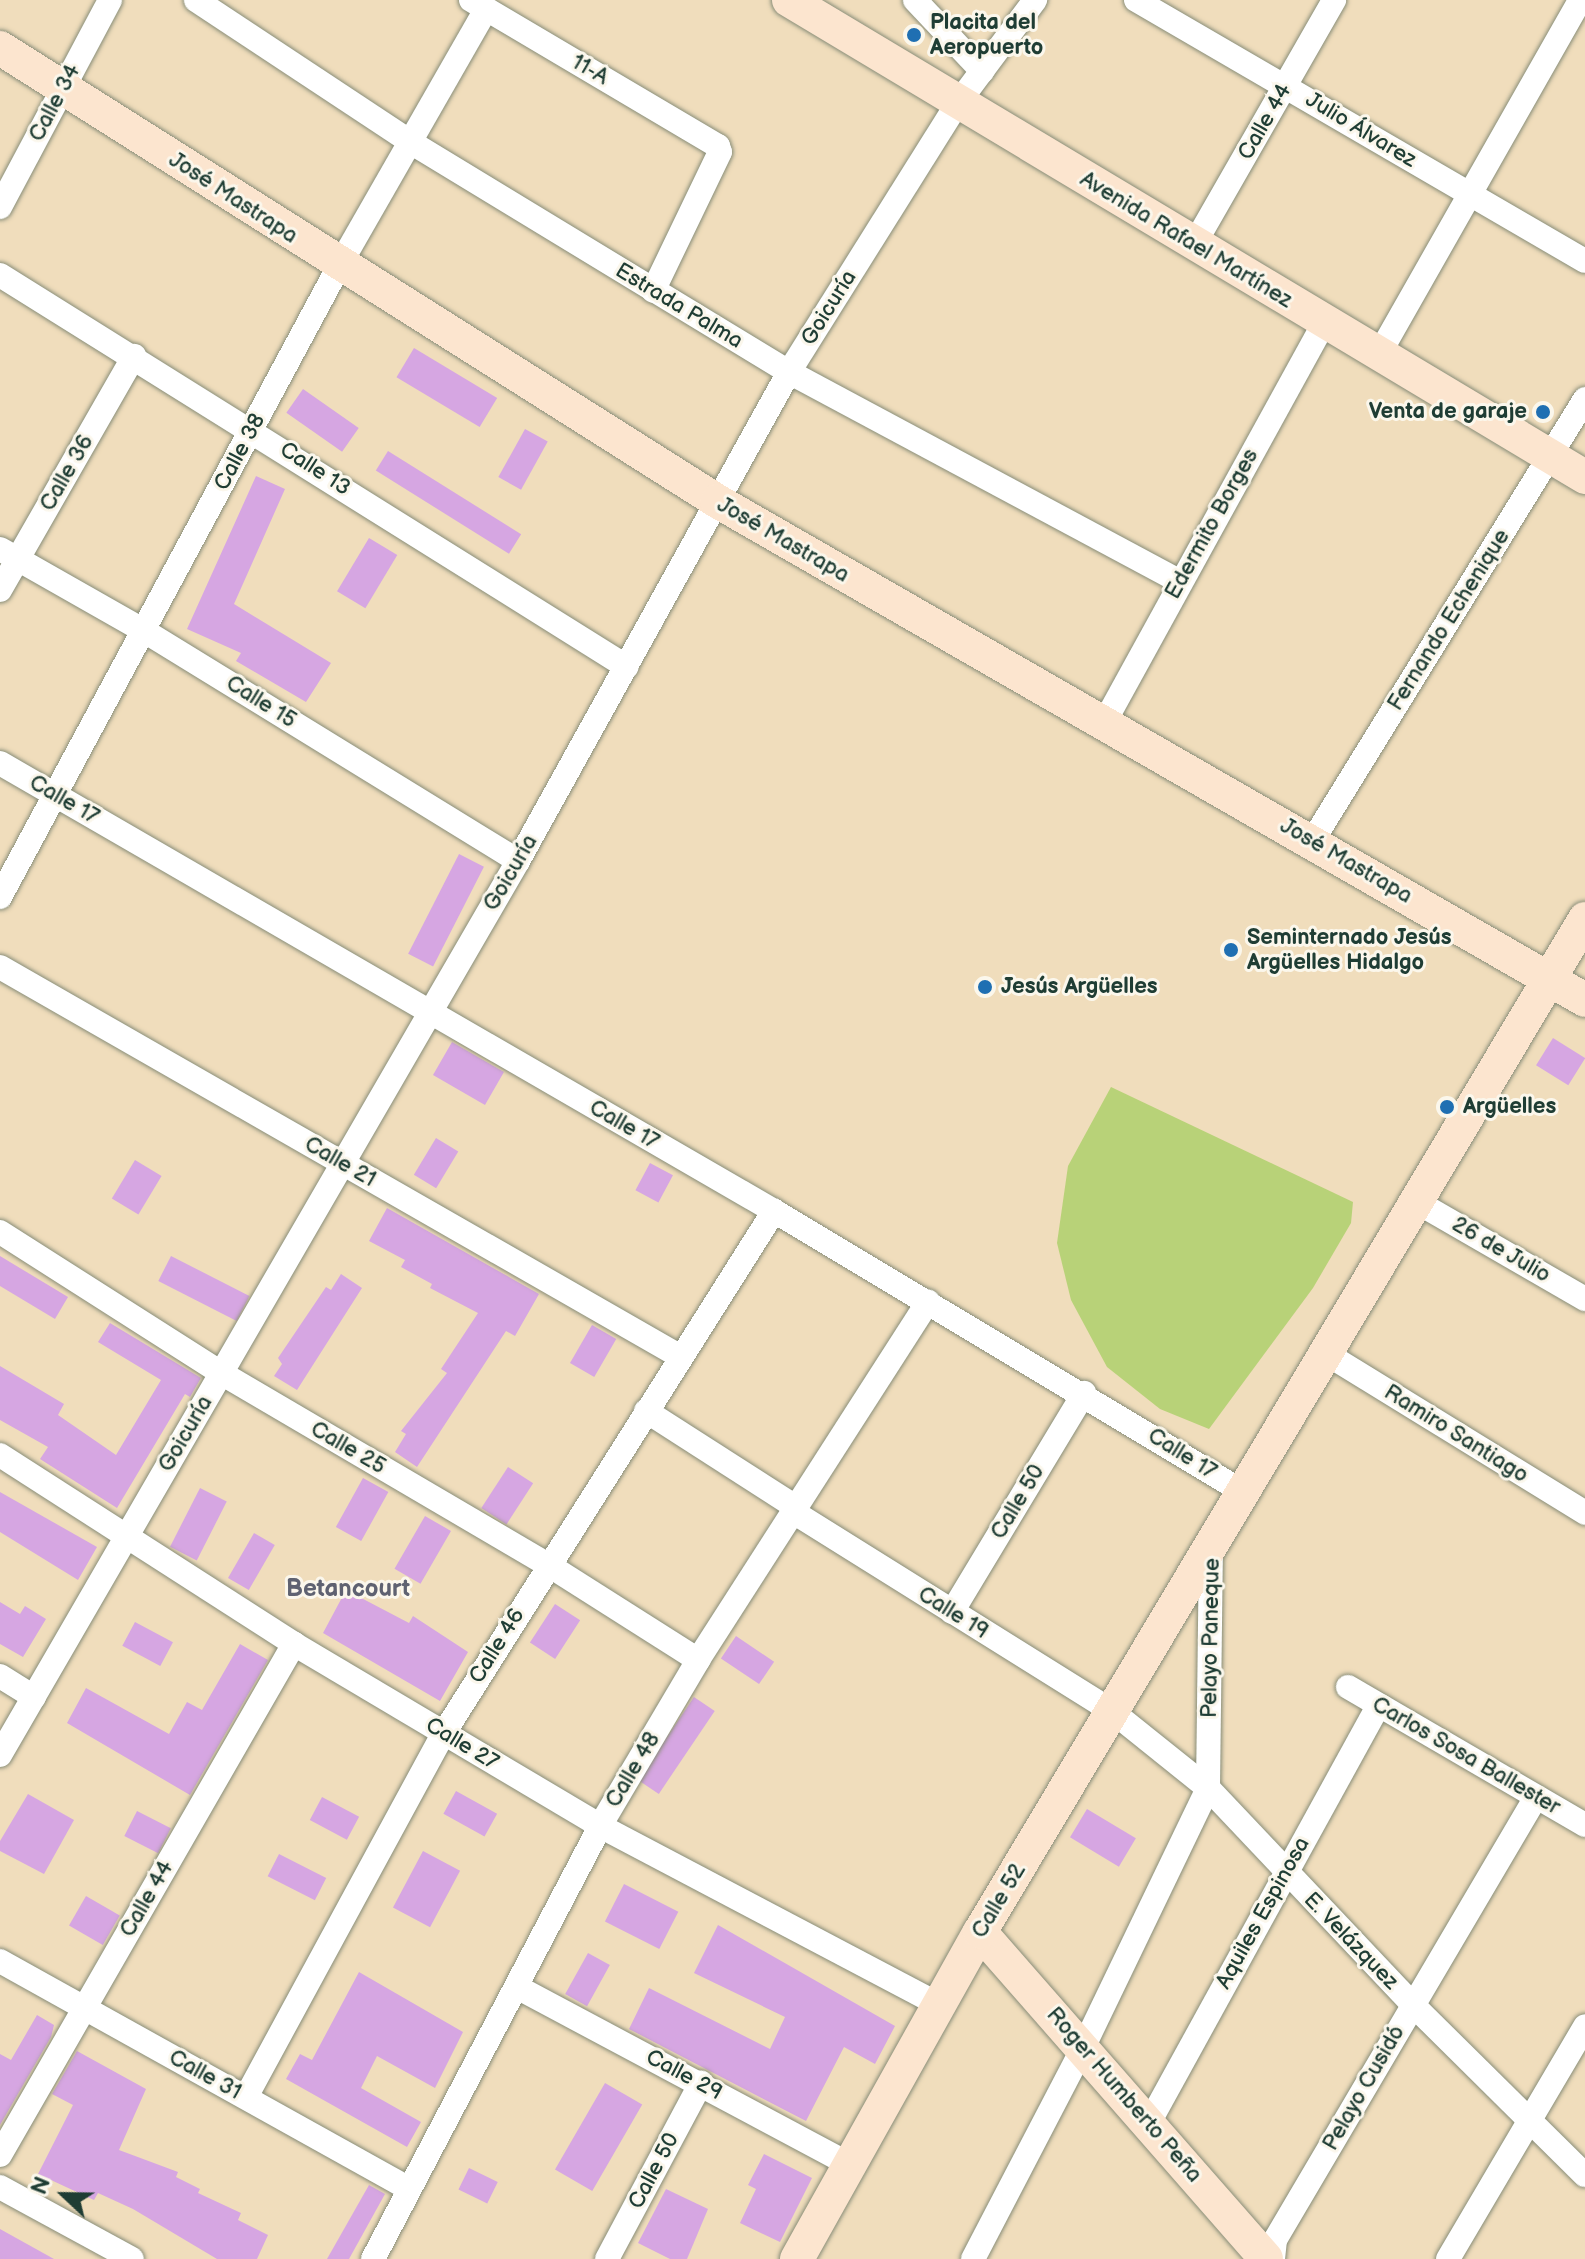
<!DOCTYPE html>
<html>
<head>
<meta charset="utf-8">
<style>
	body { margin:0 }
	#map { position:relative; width:1585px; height:2259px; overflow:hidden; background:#f0ddbc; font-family:"Balsamiq Sans",sans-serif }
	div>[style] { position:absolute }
	.green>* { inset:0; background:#b8d278 }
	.building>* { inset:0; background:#d6a6e2; transform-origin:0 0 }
	.roads { filter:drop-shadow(0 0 2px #888d78) drop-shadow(0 0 2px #888d78) }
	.street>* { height:24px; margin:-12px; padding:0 12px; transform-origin:12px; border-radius:12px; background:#fff }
	.secondary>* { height:34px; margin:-17px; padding:0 17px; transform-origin:17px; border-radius:17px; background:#fce5cf }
	.dots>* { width:22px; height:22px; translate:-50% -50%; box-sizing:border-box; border:4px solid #fbf7ec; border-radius:50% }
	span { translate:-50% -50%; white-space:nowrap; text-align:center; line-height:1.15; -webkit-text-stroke:6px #fbf7ec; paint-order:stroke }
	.poi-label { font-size:22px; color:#1f3d34; font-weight:700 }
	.left { translate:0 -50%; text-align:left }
	.right { translate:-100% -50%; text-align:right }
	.street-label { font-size:22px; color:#1f3d34 }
	.neighbourhood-label { font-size:24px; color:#5f6271; font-weight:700 }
	.north { position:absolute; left:24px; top:2155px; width:80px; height:80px; -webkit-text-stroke:6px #fbf7ec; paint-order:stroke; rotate:292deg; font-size:22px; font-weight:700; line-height:32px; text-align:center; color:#1f3d34 }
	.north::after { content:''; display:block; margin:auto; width:28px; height:36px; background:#1f3d34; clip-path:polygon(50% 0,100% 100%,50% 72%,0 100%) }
</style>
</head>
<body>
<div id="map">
	<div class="green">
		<i style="clip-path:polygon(1111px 1087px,1353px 1202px,1351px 1223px,1313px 1288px,1209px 1429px,1160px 1409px,1107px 1367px,1071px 1300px,1057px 1243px,1068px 1166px)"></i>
	</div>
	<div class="building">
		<i style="left:414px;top:348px;width:97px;height:34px;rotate:31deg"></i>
		<i style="left:303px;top:389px;width:68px;height:29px;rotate:35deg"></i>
		<i style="left:525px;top:429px;width:26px;height:55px;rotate:29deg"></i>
		<i style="left:388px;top:451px;width:157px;height:23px;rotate:32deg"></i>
		<i style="clip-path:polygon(256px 476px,285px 489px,234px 604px,331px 663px,306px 702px,236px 661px,241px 653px,187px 629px)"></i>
		<i style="left:369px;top:538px;width:33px;height:62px;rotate:31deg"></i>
		<i style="left:459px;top:854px;width:28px;height:112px;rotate:27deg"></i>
		<i style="left:1553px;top:1038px;width:38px;height:32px;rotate:32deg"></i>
		<i style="left:452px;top:1042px;width:60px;height:38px;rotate:30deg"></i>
		<i style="left:436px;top:1138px;width:26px;height:43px;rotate:31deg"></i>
		<i style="left:135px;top:1160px;width:31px;height:45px;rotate:31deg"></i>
		<i style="left:650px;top:1163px;width:26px;height:31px;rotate:28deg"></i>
		<i style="clip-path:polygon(387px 1208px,539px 1294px,515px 1336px,506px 1331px,417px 1467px,395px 1452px,406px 1434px,401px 1431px,447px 1373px,441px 1369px,478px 1313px,430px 1288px,432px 1284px,401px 1267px,405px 1260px,369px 1241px)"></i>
		<i style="clip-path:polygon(0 1256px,68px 1297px,55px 1319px,0 1286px)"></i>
		<i style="left:171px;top:1256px;width:88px;height:28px;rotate:27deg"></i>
		<i style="clip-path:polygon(341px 1274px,362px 1288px,297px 1390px,274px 1376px,282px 1364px,278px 1358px,326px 1287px,331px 1290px)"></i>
		<i style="clip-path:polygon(110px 1323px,201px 1378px,190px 1397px,185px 1394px,117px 1508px,40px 1459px,48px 1447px,0 1420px,0 1366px,64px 1404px,58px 1415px,116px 1455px,161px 1380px,98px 1342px)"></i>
		<i style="left:592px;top:1325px;width:28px;height:44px;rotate:30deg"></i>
		<i style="left:508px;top:1467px;width:30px;height:49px;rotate:33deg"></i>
		<i style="left:363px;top:1478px;width:29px;height:56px;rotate:29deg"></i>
		<i style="left:200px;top:1488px;width:30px;height:66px;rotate:27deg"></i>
		<i style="clip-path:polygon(0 1492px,97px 1547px,78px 1580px,0 1532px)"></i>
		<i style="left:425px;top:1516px;width:30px;height:61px;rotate:30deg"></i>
		<i style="left:254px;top:1533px;width:24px;height:52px;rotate:30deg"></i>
		<i style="clip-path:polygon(346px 1590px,409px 1623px,413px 1616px,468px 1652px,440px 1701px,323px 1633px)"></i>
		<i style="clip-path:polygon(0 1602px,20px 1614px,25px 1606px,46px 1619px,23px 1657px,0 1644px)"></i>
		<i style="left:555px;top:1604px;width:30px;height:46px;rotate:33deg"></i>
		<i style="left:135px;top:1622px;width:43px;height:27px;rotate:28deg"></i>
		<i style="left:736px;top:1636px;width:46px;height:27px;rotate:34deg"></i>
		<i style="clip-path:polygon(240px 1644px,268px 1660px,190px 1795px,67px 1723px,86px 1688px,169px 1734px,187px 1702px,202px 1710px)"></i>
		<i style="left:694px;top:1697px;width:25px;height:100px;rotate:34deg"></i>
		<i style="left:456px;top:1791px;width:47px;height:26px;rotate:29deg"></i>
		<i style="clip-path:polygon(28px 1794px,74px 1820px,44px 1874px,0 1851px,0 1841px)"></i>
		<i style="left:322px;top:1797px;width:42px;height:26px;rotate:28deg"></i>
		<i style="left:1087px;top:1809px;width:57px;height:33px;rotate:31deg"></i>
		<i style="left:137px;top:1811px;width:38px;height:28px;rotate:27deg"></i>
		<i style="left:423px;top:1851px;width:42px;height:64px;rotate:28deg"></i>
		<i style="left:279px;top:1854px;width:53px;height:25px;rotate:27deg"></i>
		<i style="left:624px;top:1884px;width:61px;height:42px;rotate:27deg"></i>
		<i style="left:86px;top:1896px;width:39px;height:34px;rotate:30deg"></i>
		<i style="clip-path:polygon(718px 1925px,895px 2026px,875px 2064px,844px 2047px,806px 2121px,629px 2029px,649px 1988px,770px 2049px,785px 2017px,694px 1973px)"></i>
		<i style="left:588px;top:1953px;width:25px;height:47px;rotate:29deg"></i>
		<i style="clip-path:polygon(359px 1972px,463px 2032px,435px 2088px,377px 2056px,361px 2088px,421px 2122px,407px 2147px,286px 2079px,300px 2054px,312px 2060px)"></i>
		<i style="clip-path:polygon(37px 2015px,54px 2025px,51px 2037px,0 2125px,0 2054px,11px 2060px)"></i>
		<i style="clip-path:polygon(77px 2051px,146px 2089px,119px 2150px,178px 2172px,176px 2177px,200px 2189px,198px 2193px,241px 2213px,238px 2220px,268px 2235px,257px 2259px,217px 2259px,133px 2209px,98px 2193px,94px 2200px,38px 2174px,73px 2105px,52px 2094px)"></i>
		<i style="left:605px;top:2083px;width:43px;height:100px;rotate:30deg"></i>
		<i style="clip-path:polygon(764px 2154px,812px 2178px,780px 2242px,740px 2223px,756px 2189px,748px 2185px)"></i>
		<i style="left:469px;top:2168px;width:32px;height:24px;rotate:26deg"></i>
		<i style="clip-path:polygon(369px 2185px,385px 2194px,349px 2259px,327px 2259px)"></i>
		<i style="clip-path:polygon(666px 2189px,708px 2209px,687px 2259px,670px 2259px,638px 2243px)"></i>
		<i style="clip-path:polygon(0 2229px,54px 2259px,0 2259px)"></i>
	</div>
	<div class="roads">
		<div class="street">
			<i style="left:196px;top:0;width:259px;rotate:33.5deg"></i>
			<i style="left:412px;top:143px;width:441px;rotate:31.3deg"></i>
			<i style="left:789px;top:372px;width:442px;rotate:28.2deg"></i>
			<i style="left:471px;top:0;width:287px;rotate:30.6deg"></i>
			<i style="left:718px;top:146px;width:6px;rotate:72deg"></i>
			<i style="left:720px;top:152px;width:154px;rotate:115.7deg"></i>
			<i style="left:915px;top:0;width:98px;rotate:46.7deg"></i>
			<i style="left:1136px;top:0;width:519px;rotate:30.17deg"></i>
			<i style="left:0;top:207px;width:234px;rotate:-62deg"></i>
			<i style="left:1195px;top:243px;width:280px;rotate:-60.2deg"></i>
			<i style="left:0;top:275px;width:739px;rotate:32.01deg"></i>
			<i style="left:1378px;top:356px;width:409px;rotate:-60.4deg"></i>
			<i style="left:0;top:549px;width:168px;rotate:29.6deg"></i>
			<i style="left:146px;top:632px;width:437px;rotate:31.6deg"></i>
			<i style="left:0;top:590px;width:270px;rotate:-60.2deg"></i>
			<i style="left:1103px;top:725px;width:457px;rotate:-61.2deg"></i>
			<i style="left:0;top:763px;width:894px;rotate:30.06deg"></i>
			<i style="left:774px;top:1211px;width:549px;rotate:30.91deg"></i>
			<i style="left:1313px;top:840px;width:518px;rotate:-58.33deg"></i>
			<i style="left:0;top:897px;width:716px;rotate:-61.75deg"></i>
			<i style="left:339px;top:266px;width:296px;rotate:-60.2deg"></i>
			<i style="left:0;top:967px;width:785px;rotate:29.8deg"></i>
			<i style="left:1417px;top:1202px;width:194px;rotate:30deg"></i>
			<i style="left:0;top:1232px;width:262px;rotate:32.5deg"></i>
			<i style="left:221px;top:1373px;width:378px;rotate:30.4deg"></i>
			<i style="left:547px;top:1564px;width:179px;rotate:32.4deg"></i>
			<i style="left:1327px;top:1354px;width:303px;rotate:31.6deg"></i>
			<i style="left:646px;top:1411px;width:179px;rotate:32.7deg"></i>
			<i style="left:0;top:1455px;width:350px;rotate:32.7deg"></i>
			<i style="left:294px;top:1644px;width:356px;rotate:30.7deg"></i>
			<i style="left:600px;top:1826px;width:383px;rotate:27.8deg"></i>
			<i style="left:795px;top:1513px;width:375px;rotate:32deg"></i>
			<i style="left:1113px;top:1712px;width:122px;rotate:38.7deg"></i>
			<i style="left:1208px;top:1788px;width:297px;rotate:46.6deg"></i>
			<i style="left:1412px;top:2004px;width:243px;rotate:44.7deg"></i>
			<i style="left:952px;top:1612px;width:256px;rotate:-58.9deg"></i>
			<i style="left:0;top:1676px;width:40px;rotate:32deg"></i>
			<i style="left:1348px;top:1687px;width:274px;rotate:30.2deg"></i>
			<i style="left:0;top:1755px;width:1033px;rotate:-59.91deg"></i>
			<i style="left:518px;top:861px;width:559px;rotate:-61.01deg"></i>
			<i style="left:789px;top:372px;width:318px;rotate:-57.9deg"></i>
			<i style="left:958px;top:103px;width:129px;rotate:-53.2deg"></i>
			<i style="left:0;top:1961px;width:468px;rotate:29.1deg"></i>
			<i style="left:517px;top:1987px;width:378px;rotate:28.1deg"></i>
			<i style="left:246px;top:2097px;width:414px;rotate:-61.5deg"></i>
			<i style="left:444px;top:1733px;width:618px;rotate:-57.7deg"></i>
			<i style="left:1150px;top:2121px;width:474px;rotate:-61.2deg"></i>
			<i style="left:0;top:2155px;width:590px;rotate:-60.09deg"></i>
			<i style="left:0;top:2187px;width:150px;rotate:28.6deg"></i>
			<i style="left:373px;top:2259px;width:489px;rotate:-62.3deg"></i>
			<i style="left:600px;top:1826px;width:193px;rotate:-59.4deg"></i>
			<i style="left:698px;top:1660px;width:426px;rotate:-57.3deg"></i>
			<i style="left:607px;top:2259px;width:200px;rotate:-61.9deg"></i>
			<i style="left:973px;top:2259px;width:238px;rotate:-62.5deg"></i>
			<i style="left:1083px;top:2048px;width:288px;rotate:-64.3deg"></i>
			<i style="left:1208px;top:1788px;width:239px;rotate:-89.3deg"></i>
			<i style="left:1273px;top:2259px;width:19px;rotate:-84deg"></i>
			<i style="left:1275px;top:2240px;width:514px;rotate:-59.49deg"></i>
			<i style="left:1448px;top:2259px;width:270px;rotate:-59.5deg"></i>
		</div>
		<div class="secondary">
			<i style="left:789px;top:0;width:928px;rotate:30.93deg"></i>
			<i style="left:0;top:48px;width:848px;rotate:32.28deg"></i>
			<i style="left:717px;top:501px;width:1001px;rotate:29.89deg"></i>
			<i style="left:980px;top:1932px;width:434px;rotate:48.8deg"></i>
			<i style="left:797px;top:2259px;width:375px;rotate:-60.8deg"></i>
			<i style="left:980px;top:1932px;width:1180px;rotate:-59.15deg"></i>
		</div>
	</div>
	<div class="dots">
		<i style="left:914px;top:35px;background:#1f6fb2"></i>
		<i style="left:1543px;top:412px;background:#1f6fb2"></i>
		<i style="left:1231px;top:950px;background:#1f6fb2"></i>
		<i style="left:985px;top:987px;background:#1f6fb2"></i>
		<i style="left:1447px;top:1107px;background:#1f6fb2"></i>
	</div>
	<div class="poi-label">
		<span class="left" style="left:930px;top:35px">Placita del<br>Aeropuerto</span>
		<span class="right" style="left:1527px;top:412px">Venta de garaje</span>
		<span class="left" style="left:1247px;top:950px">Seminternado Jesús<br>Argüelles Hidalgo</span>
		<span class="left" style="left:1001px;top:987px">Jesús Argüelles</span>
		<span class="left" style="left:1463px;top:1107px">Argüelles</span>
	</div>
	<div class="street-label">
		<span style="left:590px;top:70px;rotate:30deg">11-A</span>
		<span style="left:55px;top:103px;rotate:-62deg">Calle 34</span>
		<span style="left:1265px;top:122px;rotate:-60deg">Calle 44</span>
		<span style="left:1361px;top:130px;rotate:31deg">Julio Álvarez</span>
		<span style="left:233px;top:198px;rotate:33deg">José Mastrapa</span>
		<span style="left:1186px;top:240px;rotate:31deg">Avenida Rafael Martínez</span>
		<span style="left:679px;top:306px;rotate:31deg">Estrada Palma</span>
		<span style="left:829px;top:308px;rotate:-58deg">Goicuría</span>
		<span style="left:240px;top:452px;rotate:-62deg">Calle 38</span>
		<span style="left:315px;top:469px;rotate:33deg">Calle 13</span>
		<span style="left:67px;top:473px;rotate:-60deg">Calle 36</span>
		<span style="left:1212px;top:524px;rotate:-61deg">Edermito Borges</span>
		<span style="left:783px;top:540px;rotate:30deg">José Mastrapa</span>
		<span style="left:1449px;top:620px;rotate:-58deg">Fernando Echenique</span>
		<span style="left:261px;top:702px;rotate:32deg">Calle 15</span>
		<span style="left:64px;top:800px;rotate:30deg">Calle 17</span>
		<span style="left:1346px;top:861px;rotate:30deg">José Mastrapa</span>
		<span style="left:511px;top:873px;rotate:-60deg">Goicuría</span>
		<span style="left:624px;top:1125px;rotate:30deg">Calle 17</span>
		<span style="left:340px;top:1162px;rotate:30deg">Calle 21</span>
		<span style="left:1501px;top:1250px;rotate:30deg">26 de Julio</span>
		<span style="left:186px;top:1434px;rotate:-60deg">Goicuría</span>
		<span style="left:1456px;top:1434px;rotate:32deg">Ramiro Santiago</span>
		<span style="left:348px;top:1448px;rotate:30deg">Calle 25</span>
		<span style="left:1182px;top:1454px;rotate:32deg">Calle 17</span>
		<span style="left:1018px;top:1502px;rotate:-59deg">Calle 50</span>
		<span style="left:953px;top:1613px;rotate:32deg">Calle 19</span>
		<span style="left:1211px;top:1638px;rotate:-89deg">Pelayo Paneque</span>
		<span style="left:497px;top:1646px;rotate:-58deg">Calle 46</span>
		<span style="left:462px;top:1744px;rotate:31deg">Calle 27</span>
		<span style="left:1466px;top:1756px;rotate:30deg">Carlos Sosa Ballester</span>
		<span style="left:633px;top:1770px;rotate:-59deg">Calle 48</span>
		<span style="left:147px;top:1899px;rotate:-60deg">Calle 44</span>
		<span style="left:999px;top:1901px;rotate:-59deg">Calle 52</span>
		<span style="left:1263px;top:1913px;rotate:-61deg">Aquiles Espinosa</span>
		<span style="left:1351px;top:1941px;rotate:46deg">E. Velázquez</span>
		<span style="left:205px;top:2075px;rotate:29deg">Calle 31</span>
		<span style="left:684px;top:2075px;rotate:28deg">Calle 29</span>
		<span style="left:1364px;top:2088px;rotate:-60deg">Pelayo Cusidó</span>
		<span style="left:1124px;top:2095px;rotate:49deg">Roger Humberto Peña</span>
		<span style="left:654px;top:2171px;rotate:-62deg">Calle 50</span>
	</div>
	<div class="neighbourhood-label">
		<span style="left:348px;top:1589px">Betancourt</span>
	</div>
	<div class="north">N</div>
</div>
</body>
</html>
